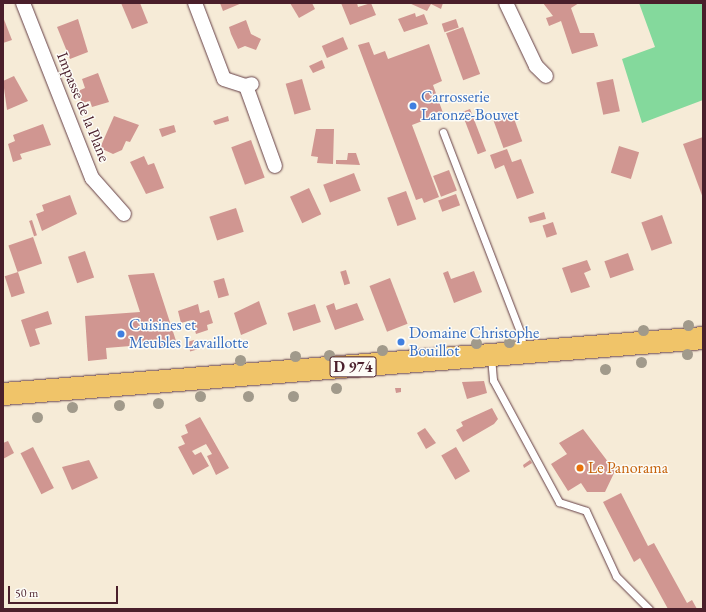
<!DOCTYPE html>
<html>
<head>
<meta charset="utf-8">
<style>
	body { margin:0 }
	#map { position:relative; width:706px; height:612px; overflow:hidden; background:#f6ebd7; font-family:"EB Garamond",serif }
	div>[style] { position:absolute }
	.green>* { inset:0; background:#84d99c }
	.building>* { inset:0; background:#d09691; transform-origin:0 0 }
	.roads { filter:drop-shadow(0 0 1px #643e45) drop-shadow(0 0 1px #643e45) }
	.service>* { height:7px; margin:-3.5px; padding:0 3.5px; transform-origin:3.5px; border-radius:3.5px; background:#fff }
	.minor>* { height:14px; margin:-7px; padding:0 7px; transform-origin:7px; border-radius:7px; background:#fff }
	.primary>* { height:22px; margin:-11px; padding:0 11px; transform-origin:11px; border-radius:11px; background:#f0c469 }
	.trees>* { width:11px; height:11px; margin:-5.5px; border-radius:50%; background:#a19a8b }
	.dots>* { width:11px; height:11px; translate:-50% -50%; box-sizing:border-box; border:2px solid #fdfcf7; border-radius:50% }
	span { translate:-50% -50%; white-space:nowrap; text-align:center; line-height:1.15; -webkit-text-stroke:3px #fdfcf7; paint-order:stroke }
	.shield-label span { padding:1px 3px; background:#fdfcf7; border:1px solid; border-radius:3px; -webkit-text-stroke-width:0 }
	.shield-label { font-size:15px; color:#4a1f2b; font-weight:700 }
	.shop-label { font-size:16px; color:#366cbe }
	.left { translate:0 -50%; text-align:left }
	.street-label { font-size:16px; color:#4a1f2b }
	.food-label { font-size:16px; color:#c56008 }
	.frame { position:absolute; inset:0; border:4px solid #4a1f2b; pointer-events:none }
	.scale { position:absolute; left:8px; top:586px; width:110px; height:18px; box-sizing:border-box; border:2px solid #4a1f2b; border-top:0; padding-left:5px; font-size:12px; line-height:14px; white-space:nowrap; color:#4a1f2b; -webkit-text-stroke:3px #fdfcf7; paint-order:stroke }
</style>
</head>
<body>
<div id="map">
	<div class="green">
		<i style="clip-path:polygon(639px 3px,703px 3px,703px 100px,642px 123px,622px 59px,655px 47px)"></i>
	</div>
	<div class="building">
		<i style="clip-path:polygon(121px 3px,140px 3px,148px 23px,132px 29px)"></i>
		<i style="clip-path:polygon(220px 3px,242px 3px,223px 11px)"></i>
		<i style="clip-path:polygon(290px 3px,312px 3px,315px 9px,299px 18px)"></i>
		<i style="clip-path:polygon(341px 3px,357px 3px,358px 7px,371px 3px,376px 15px,350px 25px)"></i>
		<i style="clip-path:polygon(409px 3px,443px 3px,441px 9px,431px 4px,427px 11px)"></i>
		<i style="clip-path:polygon(543px 3px,579px 3px,571px 8px,580px 33px,594px 33px,598px 46px,572px 54px,561px 21px,549px 26px,546px 18px,553px 16px)"></i>
		<i style="clip-path:polygon(415px 13px,416px 17px,424px 14px,428px 24px,404px 32px,398px 19px)"></i>
		<i style="clip-path:polygon(3px 17px,12px 40px,3px 43px)"></i>
		<i style="clip-path:polygon(78px 19px,88px 52px,70px 59px,57px 27px)"></i>
		<i style="left:456px;top:19px;width:9px;height:15px;rotate:72deg"></i>
		<i style="clip-path:polygon(246px 20px,251px 34px,261px 39px,256px 50px,245px 46px,238px 49px,231px 34px,229px 27px)"></i>
		<i style="left:463px;top:27px;width:50px;height:18px;rotate:70deg"></i>
		<i style="left:343px;top:37px;width:13px;height:23px;rotate:67deg"></i>
		<i style="clip-path:polygon(369px 42px,374px 55px,385px 51px,388px 59px,429px 44px,442px 81px,433px 85px,443px 113px,412px 125px,439px 197px,424px 203px,422px 198px,416px 200px,358px 45px)"></i>
		<i style="clip-path:polygon(322px 60px,325px 68px,313px 73px,309px 66px)"></i>
		<i style="clip-path:polygon(98px 73px,109px 102px,92px 107px,90px 101px,82px 103px,78px 91px,85px 88px,82px 79px)"></i>
		<i style="clip-path:polygon(14px 76px,28px 101px,7px 110px,3px 81px)"></i>
		<i style="left:302px;top:79px;width:32px;height:17px;rotate:74deg"></i>
		<i style="left:613px;top:79px;width:33px;height:17px;rotate:78deg"></i>
		<i style="left:470px;top:109px;width:45px;height:9px;rotate:69deg"></i>
		<i style="left:512px;top:113px;width:30px;height:20px;rotate:70deg"></i>
		<i style="clip-path:polygon(114px 116px,139px 125px,130px 142px,126px 141px,122px 150px,113px 154px,100px 148px)"></i>
		<i style="clip-path:polygon(228px 116px,229px 121px,215px 125px,213px 121px)"></i>
		<i style="clip-path:polygon(43px 124px,51px 145px,20px 154px,22px 159px,13px 162px,8px 144px,15px 141px,13px 135px)"></i>
		<i style="clip-path:polygon(174px 125px,176px 132px,162px 137px,159px 129px)"></i>
		<i style="clip-path:polygon(316px 129px,334px 129px,333px 164px,317px 163px,318px 157px,311px 156px)"></i>
		<i style="clip-path:polygon(703px 137px,703px 198px,683px 144px)"></i>
		<i style="left:251px;top:140px;width:40px;height:21px;rotate:70deg"></i>
		<i style="left:619px;top:146px;width:21px;height:28px;rotate:17deg"></i>
		<i style="clip-path:polygon(507px 149px,512px 162px,521px 159px,534px 193px,517px 199px,504px 165px,495px 169px,490px 155px)"></i>
		<i style="clip-path:polygon(348px 153px,356px 153px,360px 165px,336px 164px,336px 160px,347px 160px)"></i>
		<i style="clip-path:polygon(144px 156px,148px 165px,154px 163px,164px 188px,146px 194px,130px 162px)"></i>
		<i style="left:449px;top:170px;width:22px;height:17px;rotate:69deg"></i>
		<i style="left:354px;top:173px;width:19px;height:33px;rotate:69deg"></i>
		<i style="left:309px;top:188px;width:29px;height:21px;rotate:65deg"></i>
		<i style="left:406px;top:191px;width:30px;height:20px;rotate:70deg"></i>
		<i style="left:456px;top:194px;width:12px;height:19px;rotate:70deg"></i>
		<i style="clip-path:polygon(70px 195px,77px 214px,42px 231px,36px 214px,44px 211px,42px 205px)"></i>
		<i style="left:236px;top:208px;width:25px;height:28px;rotate:72deg"></i>
		<i style="clip-path:polygon(544px 212px,546px 219px,530px 223px,528px 217px)"></i>
		<i style="left:662px;top:215px;width:30px;height:22px;rotate:70deg"></i>
		<i style="left:32px;top:220px;width:16px;height:3px;rotate:72deg"></i>
		<i style="left:553px;top:222px;width:13px;height:11px;rotate:72deg"></i>
		<i style="left:33px;top:237px;width:28px;height:26px;rotate:71deg"></i>
		<i style="left:85px;top:251px;width:28px;height:18px;rotate:71deg"></i>
		<i style="left:628px;top:253px;width:18px;height:25px;rotate:71deg"></i>
		<i style="clip-path:polygon(587px 260px,591px 270px,584px 273px,590px 287px,571px 293px,562px 268px)"></i>
		<i style="left:346px;top:270px;width:14px;height:6px;rotate:73deg"></i>
		<i style="clip-path:polygon(448px 271px,451px 279px,474px 271px,482px 292px,454px 303px,443px 273px)"></i>
		<i style="left:18px;top:272px;width:22px;height:14px;rotate:72deg"></i>
		<i style="clip-path:polygon(154px 273px,178px 347px,155px 348px,155px 344px,106px 348px,107px 359px,88px 361px,85px 316px,140px 312px,128px 275px)"></i>
		<i style="left:224px;top:278px;width:18px;height:11px;rotate:74deg"></i>
		<i style="left:390px;top:278px;width:49px;height:22px;rotate:69deg"></i>
		<i style="clip-path:polygon(259px 301px,267px 324px,241px 335px,234px 313px)"></i>
		<i style="clip-path:polygon(334px 303px,336px 310px,357px 303px,364px 320px,335px 330px,326px 306px)"></i>
		<i style="clip-path:polygon(198px 304px,200px 313px,209px 310px,213px 323px,207px 325px,208px 330px,196px 334px,192px 320px,181px 323px,178px 311px)"></i>
		<i style="left:315px;top:304px;width:19px;height:29px;rotate:72deg"></i>
		<i style="clip-path:polygon(48px 311px,52px 324px,35px 329px,40px 344px,30px 347px,21px 320px)"></i>
		<i style="left:194px;top:340px;width:10px;height:7px;rotate:73deg"></i>
		<i style="clip-path:polygon(484px 381px,487px 393px,467px 399px,462px 382px)"></i>
		<i style="clip-path:polygon(395px 388px,401px 388px,401px 392px,396px 393px)"></i>
		<i style="clip-path:polygon(492px 408px,498px 419px,494px 424px,463px 442px,456px 430px,463px 426px,461px 422px)"></i>
		<i style="clip-path:polygon(200px 417px,229px 468px,216px 475px,207px 456px,212px 454px,206px 444px,192px 451px,195px 455px,201px 452px,209px 466px,193px 475px,178px 447px,185px 444px,181px 436px,188px 433px,185px 425px)"></i>
		<i style="clip-path:polygon(425px 428px,436px 443px,426px 449px,417px 433px)"></i>
		<i style="clip-path:polygon(583px 429px,615px 471px,605px 492px,587px 492px,581px 483px,568px 491px,551px 464px,567px 454px,559px 443px)"></i>
		<i style="clip-path:polygon(8px 441px,14px 453px,3px 459px,3px 443px)"></i>
		<i style="left:33px;top:447px;width:46px;height:14px;rotate:63deg"></i>
		<i style="left:456px;top:447px;width:28px;height:17px;rotate:60deg"></i>
		<i style="clip-path:polygon(89px 460px,98px 478px,72px 490px,62px 467px)"></i>
		<i style="clip-path:polygon(530px 460px,532px 463px,524px 468px,523px 465px)"></i>
		<i style="clip-path:polygon(621px 493px,648px 546px,654px 543px,687px 603px,692px 600px,697px 609px,668px 609px,640px 558px,634px 562px,603px 502px)"></i>
	</div>
	<div class="roads">
		<div class="service">
			<i style="left:443px;top:132px;width:217px;rotate:68.9deg"></i>
			<i style="left:521px;top:334px;width:16px;rotate:83deg"></i>
			<i style="left:491px;top:357px;width:23px;rotate:85deg"></i>
			<i style="left:493px;top:380px;width:139px;rotate:61.6deg"></i>
			<i style="left:559px;top:502px;width:28px;rotate:18deg"></i>
			<i style="left:586px;top:511px;width:72px;rotate:65.2deg"></i>
			<i style="left:616px;top:576px;width:47px;rotate:45deg"></i>
		</div>
		<div class="minor">
			<i style="left:23px;top:3px;width:188px;rotate:68.5deg"></i>
			<i style="left:92px;top:178px;width:48px;rotate:48.4deg"></i>
			<i style="left:195px;top:3px;width:81px;rotate:69.1deg"></i>
			<i style="left:224px;top:79px;width:23px;rotate:18deg"></i>
			<i style="left:246px;top:86px;width:6px;rotate:-18deg"></i>
			<i style="left:506px;top:3px;width:70px;rotate:64.5deg"></i>
			<i style="left:536px;top:66px;width:14px;rotate:45deg"></i>
			<i style="left:246px;top:86px;width:85px;rotate:70.1deg"></i>
		</div>
		<div class="primary">
			<i style="left:3px;top:394px;width:702px;rotate:-4.57deg"></i>
		</div>
	</div>
	<div class="trees">
		<i style="left:688px;top:325px"></i>
		<i style="left:643px;top:330px"></i>
		<i style="left:509px;top:342px"></i>
		<i style="left:476px;top:343px"></i>
		<i style="left:382px;top:350px"></i>
		<i style="left:687px;top:354px"></i>
		<i style="left:329px;top:355px"></i>
		<i style="left:295px;top:356px"></i>
		<i style="left:240px;top:360px"></i>
		<i style="left:641px;top:362px"></i>
		<i style="left:605px;top:369px"></i>
		<i style="left:336px;top:388px"></i>
		<i style="left:200px;top:396px"></i>
		<i style="left:248px;top:396px"></i>
		<i style="left:293px;top:396px"></i>
		<i style="left:158px;top:403px"></i>
		<i style="left:119px;top:405px"></i>
		<i style="left:72px;top:407px"></i>
		<i style="left:37px;top:417px"></i>
	</div>
	<div class="dots">
		<i style="left:413px;top:106px;background:#3f7fe0"></i>
		<i style="left:121px;top:334px;background:#3f7fe0"></i>
		<i style="left:401px;top:342px;background:#3f7fe0"></i>
		<i style="left:580px;top:468px;background:#e8710a"></i>
	</div>
	<div class="shield-label">
		<span style="left:353px;top:367px">D 974</span>
	</div>
	<div class="shop-label">
		<span class="left" style="left:421px;top:106px">Carrosserie<br>Laronze-Bouvet</span>
		<span class="left" style="left:129px;top:334px">Cuisines et<br>Meubles Lavaillotte</span>
		<span class="left" style="left:409px;top:342px">Domaine Christophe<br>Bouillot</span>
	</div>
	<div class="street-label">
		<span style="left:83px;top:107px;rotate:68deg">Impasse de la Plane</span>
	</div>
	<div class="food-label">
		<span class="left" style="left:588px;top:468px">Le Panorama</span>
	</div>
	<div class="frame"></div>
	<div class="scale">50 m</div>
</div>
</body>
</html>
